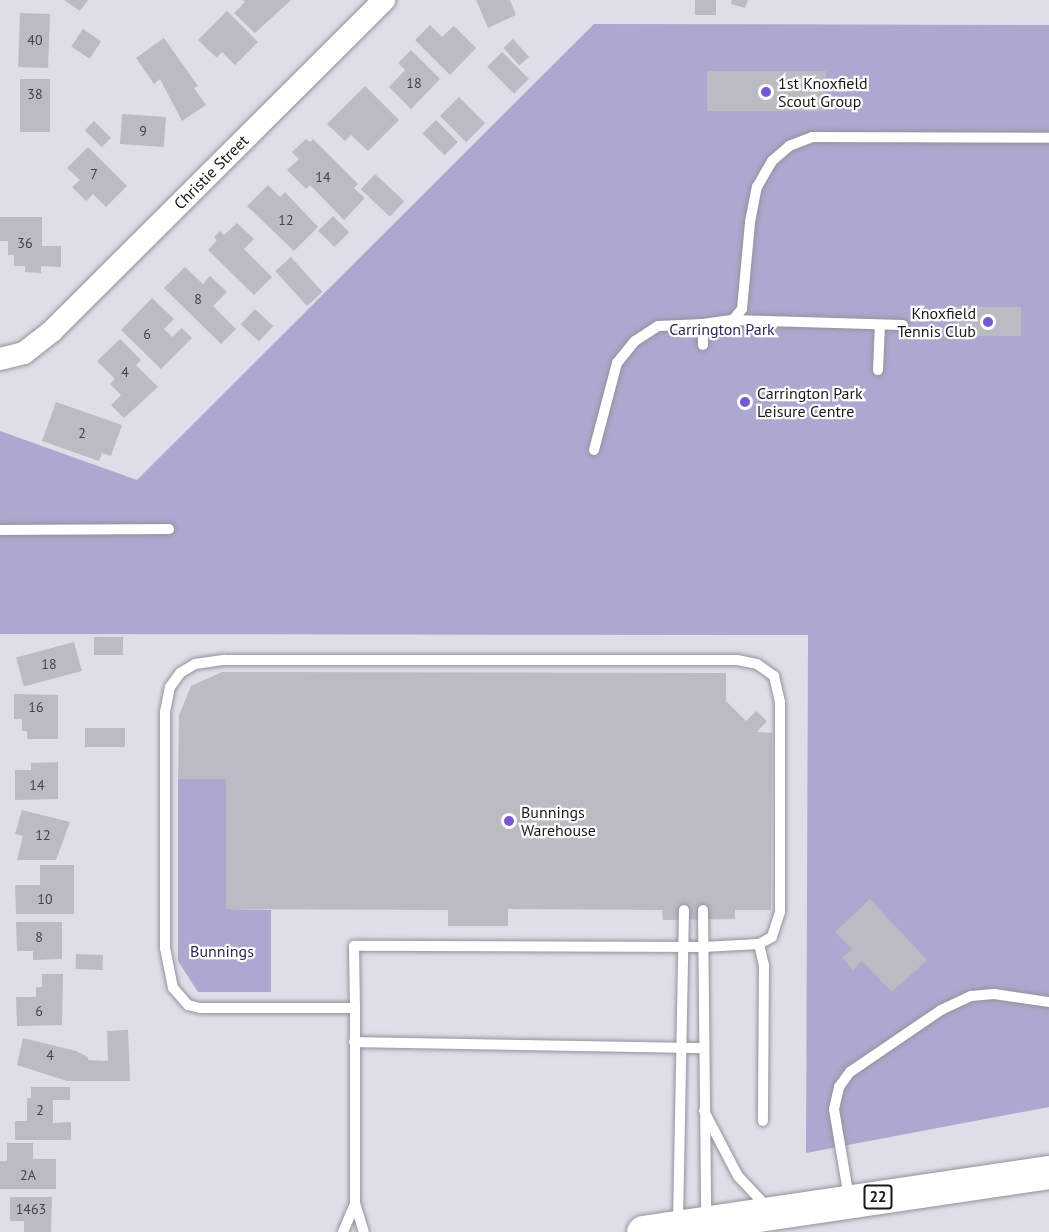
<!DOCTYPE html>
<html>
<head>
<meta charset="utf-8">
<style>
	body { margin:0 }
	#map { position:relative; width:1049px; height:1232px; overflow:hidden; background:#dfdee8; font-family:"PT Sans",sans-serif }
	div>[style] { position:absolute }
	.green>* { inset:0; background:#aca8cf }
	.building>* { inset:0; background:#bbbbc4; transform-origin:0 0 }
	.roads { filter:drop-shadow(0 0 2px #93929b) drop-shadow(0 0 2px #93929b) }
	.lane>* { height:10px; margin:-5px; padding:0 5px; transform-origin:5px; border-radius:5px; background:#fff }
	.street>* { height:22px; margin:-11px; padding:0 11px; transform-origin:11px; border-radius:11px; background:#fff }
	.primary>* { height:33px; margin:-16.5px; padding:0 16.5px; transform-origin:16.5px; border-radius:16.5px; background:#fff }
	.dots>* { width:16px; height:16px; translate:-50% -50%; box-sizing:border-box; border:3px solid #fff; border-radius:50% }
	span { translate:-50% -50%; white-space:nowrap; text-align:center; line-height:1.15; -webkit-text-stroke:4.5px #fff; paint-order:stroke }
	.number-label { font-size:14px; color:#424246 }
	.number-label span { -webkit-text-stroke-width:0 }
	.shield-label span { padding:2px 4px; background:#fff; border:2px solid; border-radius:4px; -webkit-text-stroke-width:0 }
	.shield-label { font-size:15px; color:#19191c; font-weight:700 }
	.poi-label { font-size:16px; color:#19191c }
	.left { translate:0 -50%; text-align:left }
	.right { translate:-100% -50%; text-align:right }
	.street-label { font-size:16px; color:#19191c }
	.park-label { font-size:16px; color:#31265a }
</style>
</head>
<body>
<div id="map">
	<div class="green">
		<i style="clip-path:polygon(594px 24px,1049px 25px,1049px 1107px,806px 1153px,808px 635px,0 634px,0 431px,137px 480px)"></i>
		<i style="clip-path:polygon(178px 779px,226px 779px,226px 909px,271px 910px,271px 992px,198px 992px,178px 961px)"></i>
	</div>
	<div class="building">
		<i style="clip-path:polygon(64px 0,88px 0,80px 11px)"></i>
		<i style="clip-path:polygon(242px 0,291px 0,255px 33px,234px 13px,245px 2px)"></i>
		<i style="clip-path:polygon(476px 0,510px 0,516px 15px,488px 28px)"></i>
		<i style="left:695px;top:0;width:21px;height:15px"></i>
		<i style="clip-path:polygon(732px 0,748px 0,745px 8px,731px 4px)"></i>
		<i style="clip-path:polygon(227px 11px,258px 42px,235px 65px,222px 52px,217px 58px,198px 40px)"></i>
		<i style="left:20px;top:13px;width:30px;height:54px;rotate:2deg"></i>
		<i style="clip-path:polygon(430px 25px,442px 37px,454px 26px,476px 48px,450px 75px,415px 40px)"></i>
		<i style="left:83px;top:29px;width:22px;height:21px;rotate:34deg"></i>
		<i style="clip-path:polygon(164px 38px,198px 86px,194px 88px,206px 105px,182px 121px,160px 79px,154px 84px,136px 58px)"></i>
		<i style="left:513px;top:39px;width:24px;height:13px;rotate:48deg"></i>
		<i style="clip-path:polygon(411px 50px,440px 79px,411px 109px,389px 87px,405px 70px,398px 63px)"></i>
		<i style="left:502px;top:52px;width:38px;height:21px;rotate:45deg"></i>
		<i style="left:826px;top:71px;width:40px;height:119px;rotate:90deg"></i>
		<i style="left:20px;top:79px;width:30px;height:53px"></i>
		<i style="clip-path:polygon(365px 86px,399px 120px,368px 151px,351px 135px,345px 141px,327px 124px)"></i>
		<i style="left:459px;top:97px;width:37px;height:27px;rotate:45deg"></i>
		<i style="left:122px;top:114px;width:44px;height:30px;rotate:4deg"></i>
		<i style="left:436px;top:120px;width:31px;height:19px;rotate:45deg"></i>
		<i style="left:94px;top:121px;width:24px;height:13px;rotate:45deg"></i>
		<i style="clip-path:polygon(306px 139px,310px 142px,313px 139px,358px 184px,354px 188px,365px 198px,344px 220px,310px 185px,306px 189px,287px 170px,299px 159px,292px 152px)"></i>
		<i style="clip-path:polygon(88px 147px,127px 186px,106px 207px,93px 194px,86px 201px,72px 187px,80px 180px,67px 168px)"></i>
		<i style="left:375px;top:174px;width:40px;height:21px;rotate:43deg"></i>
		<i style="clip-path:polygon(268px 185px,280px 197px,285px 192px,318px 227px,294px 251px,247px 206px)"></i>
		<i style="left:333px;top:216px;width:23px;height:21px;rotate:45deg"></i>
		<i style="clip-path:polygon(0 217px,42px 217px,42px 246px,61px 246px,61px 267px,41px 266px,41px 273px,25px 272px,25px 266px,14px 266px,14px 255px,8px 255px,8px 241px,0 241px)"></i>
		<i style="clip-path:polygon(237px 223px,254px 239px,244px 249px,272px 277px,254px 295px,208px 250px,217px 240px,214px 237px,220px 231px,224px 235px)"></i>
		<i style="left:291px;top:257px;width:47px;height:21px;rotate:48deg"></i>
		<i style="clip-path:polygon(185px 267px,203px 284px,210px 276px,227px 292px,213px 306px,236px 329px,221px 344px,164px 288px)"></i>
		<i style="clip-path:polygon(152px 298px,174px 319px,164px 329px,172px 337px,182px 328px,192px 338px,161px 369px,121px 330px)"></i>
		<i style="left:956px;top:307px;width:65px;height:29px"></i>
		<i style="left:255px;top:309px;width:25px;height:21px;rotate:43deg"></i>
		<i style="clip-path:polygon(120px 339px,141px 360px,136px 365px,158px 387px,124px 418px,111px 405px,121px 395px,110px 384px,115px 379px,97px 361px)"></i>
		<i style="clip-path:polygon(56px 402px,122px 425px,111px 456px,102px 453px,99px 461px,42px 441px)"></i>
		<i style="left:94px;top:637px;width:29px;height:18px"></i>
		<i style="left:74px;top:642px;width:30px;height:60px;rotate:75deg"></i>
		<i style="clip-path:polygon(222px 672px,726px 673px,726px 701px,746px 721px,756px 711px,767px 721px,757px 732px,772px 733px,771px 910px,735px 910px,735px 919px,663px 920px,662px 910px,508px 909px,508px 926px,448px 926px,448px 910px,226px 909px,226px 779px,178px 779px,179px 715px,191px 686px)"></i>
		<i style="clip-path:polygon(14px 694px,58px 695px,58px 739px,27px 739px,27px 731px,22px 731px,22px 719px,14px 719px)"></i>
		<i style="left:85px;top:728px;width:40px;height:19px"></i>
		<i style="clip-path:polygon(58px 762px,58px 799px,15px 800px,15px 770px,31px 770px,31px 763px)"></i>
		<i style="clip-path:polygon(22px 810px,70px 822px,56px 860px,17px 860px,23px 836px,15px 834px)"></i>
		<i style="clip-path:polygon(40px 865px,74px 865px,74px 914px,16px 914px,15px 885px,40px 885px)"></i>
		<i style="clip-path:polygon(870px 899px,927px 960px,892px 992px,862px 961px,853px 970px,842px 958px,852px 949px,835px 932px)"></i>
		<i style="clip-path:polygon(16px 922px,62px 922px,62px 959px,33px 960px,33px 951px,17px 951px)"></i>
		<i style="left:76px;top:954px;width:27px;height:15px;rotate:2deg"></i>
		<i style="clip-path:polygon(42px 974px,63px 974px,62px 1025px,17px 1026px,16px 997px,36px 997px,36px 987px,42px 987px)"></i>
		<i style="clip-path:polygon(128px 1030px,130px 1081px,67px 1081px,17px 1065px,23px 1038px,76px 1051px,88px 1057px,88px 1060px,108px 1061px,107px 1031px)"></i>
		<i style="clip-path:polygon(31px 1087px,70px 1087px,70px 1100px,53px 1100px,53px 1123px,71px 1122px,71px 1140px,15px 1140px,15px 1121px,27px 1121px,27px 1098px,31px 1098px)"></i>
		<i style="clip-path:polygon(7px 1143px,33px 1143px,33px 1159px,56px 1159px,56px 1189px,0 1189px,0 1161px,7px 1161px)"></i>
		<i style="clip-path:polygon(10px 1197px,52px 1197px,51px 1232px,24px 1232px,24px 1221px,10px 1221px)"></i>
	</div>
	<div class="roads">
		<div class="lane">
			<i style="left:733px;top:320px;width:170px;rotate:1.7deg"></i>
			<i style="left:703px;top:345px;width:21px;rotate:-90deg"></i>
			<i style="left:703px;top:324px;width:30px;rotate:-8deg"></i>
			<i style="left:733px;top:320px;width:14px;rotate:-51deg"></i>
			<i style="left:742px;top:309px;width:87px;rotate:-84.7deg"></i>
			<i style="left:750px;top:222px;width:36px;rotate:-79deg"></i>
			<i style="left:757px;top:187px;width:30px;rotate:-60deg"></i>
			<i style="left:772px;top:161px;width:23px;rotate:-41deg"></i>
			<i style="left:789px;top:146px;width:25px;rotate:-21deg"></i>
			<i style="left:812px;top:137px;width:237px;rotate:0.2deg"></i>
			<i style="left:878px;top:370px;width:45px;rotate:-87.5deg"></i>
			<i style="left:594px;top:450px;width:90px;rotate:-75.2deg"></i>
			<i style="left:617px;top:363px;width:28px;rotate:-51deg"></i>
			<i style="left:635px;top:341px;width:27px;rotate:-33deg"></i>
			<i style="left:658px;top:326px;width:45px;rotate:-2.5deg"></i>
			<i style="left:0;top:530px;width:169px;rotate:-0.3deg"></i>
			<i style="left:703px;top:910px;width:308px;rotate:89.4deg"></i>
			<i style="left:759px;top:944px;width:22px;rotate:77deg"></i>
			<i style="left:764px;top:965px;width:156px;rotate:90.4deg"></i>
			<i style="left:355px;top:1008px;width:155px;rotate:180deg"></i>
			<i style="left:200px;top:1008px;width:12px;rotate:-166deg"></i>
			<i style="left:188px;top:1005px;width:23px;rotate:-131deg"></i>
			<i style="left:173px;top:988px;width:41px;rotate:-101.3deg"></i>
			<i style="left:165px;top:948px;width:236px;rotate:-90deg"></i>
			<i style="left:165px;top:712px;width:25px;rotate:-79deg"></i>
			<i style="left:170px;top:687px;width:17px;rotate:-54deg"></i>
			<i style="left:180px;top:673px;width:17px;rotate:-31deg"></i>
			<i style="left:195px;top:664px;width:30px;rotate:-8deg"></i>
			<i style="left:225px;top:660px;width:512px"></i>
			<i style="left:737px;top:660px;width:20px;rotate:11deg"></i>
			<i style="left:757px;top:664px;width:21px;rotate:35deg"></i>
			<i style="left:774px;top:676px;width:27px;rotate:77deg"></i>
			<i style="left:780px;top:702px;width:210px;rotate:90deg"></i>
			<i style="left:780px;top:912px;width:26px;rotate:108deg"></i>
			<i style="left:772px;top:937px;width:15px;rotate:152deg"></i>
			<i style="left:759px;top:944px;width:56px;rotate:176.9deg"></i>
			<i style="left:703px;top:947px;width:349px;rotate:-179.8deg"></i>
			<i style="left:354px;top:946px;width:62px;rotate:89.1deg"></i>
			<i style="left:355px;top:1008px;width:195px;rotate:90deg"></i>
			<i style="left:355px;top:1203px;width:30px;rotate:73deg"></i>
			<i style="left:354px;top:1042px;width:349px;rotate:1deg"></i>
			<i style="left:704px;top:1111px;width:73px;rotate:62.4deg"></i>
			<i style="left:738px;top:1176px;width:42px;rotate:46.9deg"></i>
			<i style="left:849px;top:1198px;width:90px;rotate:-99.6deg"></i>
			<i style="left:834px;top:1109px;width:23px;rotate:-77deg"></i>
			<i style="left:839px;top:1087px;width:19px;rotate:-54deg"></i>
			<i style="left:850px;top:1072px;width:110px;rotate:-34.3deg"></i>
			<i style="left:941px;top:1010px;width:33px;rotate:-25deg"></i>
			<i style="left:971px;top:996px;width:23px;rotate:-5deg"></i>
			<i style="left:994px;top:994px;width:56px;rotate:8.3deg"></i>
			<i style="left:678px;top:1222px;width:312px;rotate:-88.9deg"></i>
			<i style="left:343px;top:1232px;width:30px;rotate:-67deg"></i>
		</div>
		<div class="street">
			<i style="left:0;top:359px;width:25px;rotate:-14deg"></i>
			<i style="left:24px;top:353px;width:36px;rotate:-38deg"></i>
			<i style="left:52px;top:331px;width:469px;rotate:-44.9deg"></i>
		</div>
		<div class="primary">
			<i style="left:643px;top:1232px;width:410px;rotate:-8.4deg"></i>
		</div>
	</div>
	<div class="dots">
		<i style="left:766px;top:92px;background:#7558d2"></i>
		<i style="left:988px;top:322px;background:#7558d2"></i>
		<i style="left:745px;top:402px;background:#7558d2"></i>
		<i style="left:509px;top:821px;background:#7558d2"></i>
	</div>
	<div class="number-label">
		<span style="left:35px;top:40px">40</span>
		<span style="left:414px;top:83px">18</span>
		<span style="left:35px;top:94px">38</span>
		<span style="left:143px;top:131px">9</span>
		<span style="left:94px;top:174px">7</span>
		<span style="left:323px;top:177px">14</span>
		<span style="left:286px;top:220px">12</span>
		<span style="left:25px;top:243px">36</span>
		<span style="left:198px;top:299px">8</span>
		<span style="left:147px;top:334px">6</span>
		<span style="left:125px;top:372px">4</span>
		<span style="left:82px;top:433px">2</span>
		<span style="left:49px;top:664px">18</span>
		<span style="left:36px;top:707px">16</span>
		<span style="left:37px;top:785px">14</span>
		<span style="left:43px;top:835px">12</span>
		<span style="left:45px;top:899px">10</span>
		<span style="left:39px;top:937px">8</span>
		<span style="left:39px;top:1011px">6</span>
		<span style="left:50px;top:1055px">4</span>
		<span style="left:40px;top:1110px">2</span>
		<span style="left:28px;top:1175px">2A</span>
		<span style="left:31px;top:1209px">1463</span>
	</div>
	<div class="shield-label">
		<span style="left:878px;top:1197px">22</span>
	</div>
	<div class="poi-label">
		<span class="left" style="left:778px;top:92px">1st Knoxfield<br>Scout Group</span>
		<span class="right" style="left:976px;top:322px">Knoxfield<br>Tennis Club</span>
		<span class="left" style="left:757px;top:402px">Carrington Park<br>Leisure Centre</span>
		<span class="left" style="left:521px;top:821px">Bunnings<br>Warehouse</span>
	</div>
	<div class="street-label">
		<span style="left:211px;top:172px;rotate:-45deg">Christie Street</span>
	</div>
	<div class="park-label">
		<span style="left:722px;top:329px">Carrington Park</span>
		<span style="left:222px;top:951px">Bunnings</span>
	</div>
</div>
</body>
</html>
